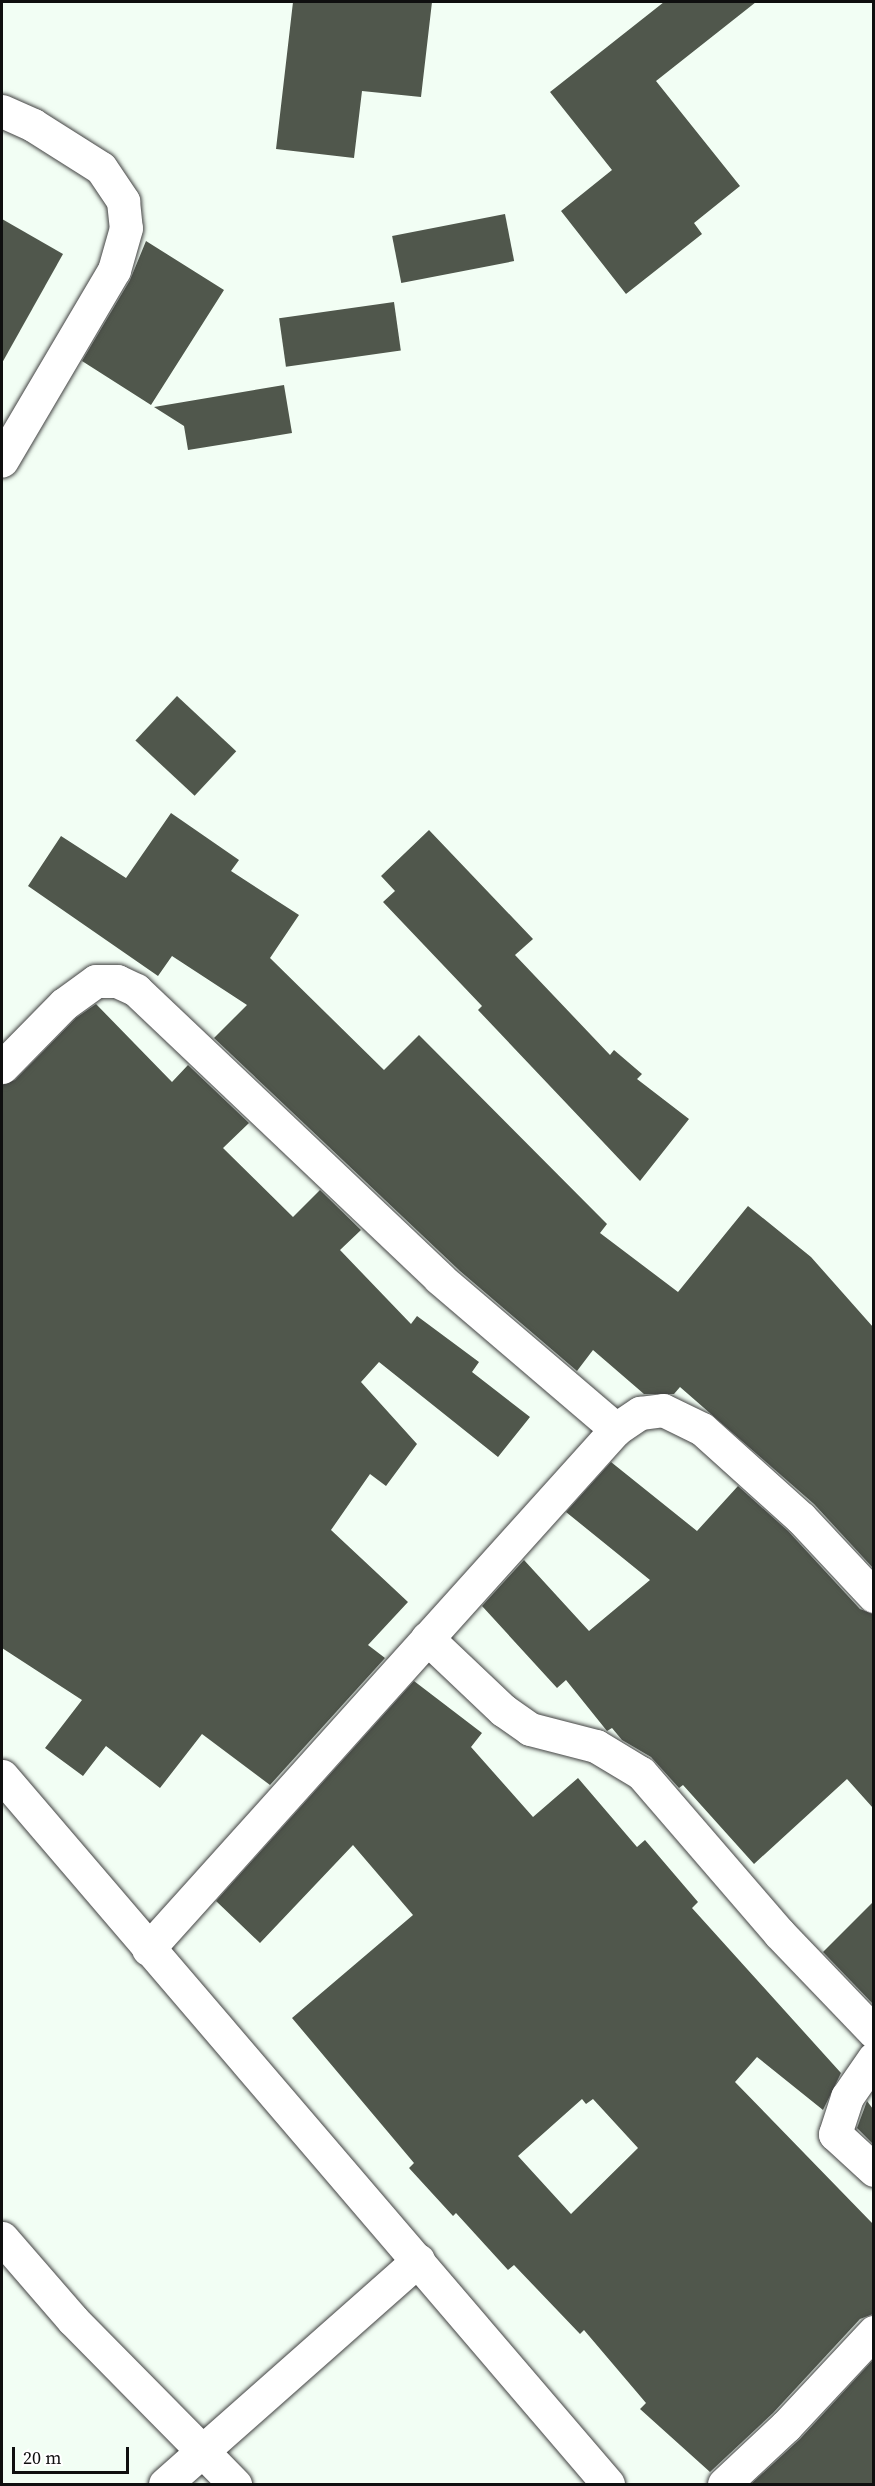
<!DOCTYPE html>
<html>
<head>
<meta charset="utf-8">
<style>
	body { margin:0 }
	#map { position:relative; width:875px; height:2486px; overflow:hidden; background:#f2fef4; font-family:"Source Serif 4",serif }
	div>[style] { position:absolute }
	.building>* { inset:0; background:#50574c; transform-origin:0 0 }
	.roads { filter:drop-shadow(0 0 2px #424242) drop-shadow(0 0 2px #424242) }
	.minor>* { height:33px; margin:-16.5px; padding:0 16.5px; transform-origin:16.5px; border-radius:16.5px; background:#fff }
	span { translate:-50% -50%; white-space:nowrap; text-align:center; line-height:1.15; -webkit-text-stroke:6px #fff; paint-order:stroke }
	.frame { position:absolute; inset:0; border:3px solid #0f0f0f; pointer-events:none }
	.scale { position:absolute; left:12px; top:2447px; width:117px; height:27px; box-sizing:border-box; border:3px solid #0f0f0f; border-top:0; padding-left:8px; font-size:18px; line-height:21px; white-space:nowrap; color:#0f0f0f; -webkit-text-stroke:4px #fff; paint-order:stroke }
</style>
</head>
<body>
<div id="map">
	<div class="building">
		<i style="clip-path:polygon(293px 2px,432px 2px,421px 97px,362px 91px,354px 158px,276px 149px)"></i>
		<i style="clip-path:polygon(664px 2px,756px 2px,656px 81px,740px 186px,694px 223px,702px 234px,626px 294px,561px 211px,612px 170px,550px 92px)"></i>
		<i style="left:505px;top:214px;width:48px;height:115px;rotate:79deg"></i>
		<i style="clip-path:polygon(2px 219px,63px 254px,2px 363px)"></i>
		<i style="clip-path:polygon(146px 241px,224px 290px,151px 405px,82px 361px,130px 280px)"></i>
		<i style="left:394px;top:302px;width:49px;height:116px;rotate:82deg"></i>
		<i style="clip-path:polygon(284px 385px,292px 433px,188px 450px,184px 426px,154px 407px)"></i>
		<i style="left:177px;top:696px;width:81px;height:61px;rotate:43deg"></i>
		<i style="clip-path:polygon(171px 813px,239px 860px,231px 871px,299px 915px,270px 958px,384px 1070px,419px 1035px,607px 1224px,600px 1233px,678px 1292px,748px 1206px,811px 1257px,873px 1327px,873px 1568px,814px 1504px,680px 1387px,674px 1394px,644px 1394px,593px 1350px,577px 1371px,460px 1271px,214px 1038px,247px 1005px,172px 956px,158px 976px,28px 886px,61px 836px,126px 878px)"></i>
		<i style="clip-path:polygon(429px 830px,533px 939px,515px 955px,610px 1055px,614px 1050px,642px 1074px,637px 1079px,689px 1119px,640px 1181px,478px 1010px,482px 1006px,383px 902px,395px 891px,381px 876px)"></i>
		<i style="clip-path:polygon(96px 1004px,172px 1082px,188px 1065px,249px 1123px,223px 1148px,293px 1217px,320px 1190px,361px 1230px,340px 1250px,411px 1324px,417px 1316px,479px 1362px,472px 1372px,530px 1417px,498px 1457px,379px 1362px,361px 1382px,417px 1444px,386px 1486px,370px 1474px,331px 1530px,408px 1602px,368px 1645px,385px 1658px,270px 1785px,202px 1734px,160px 1788px,106px 1746px,83px 1776px,45px 1748px,82px 1700px,2px 1648px,2px 1085px,15px 1080px,76px 1018px)"></i>
		<i style="clip-path:polygon(611px 1462px,697px 1531px,738px 1486px,788px 1531px,860px 1609px,873px 1614px,873px 1808px,847px 1779px,754px 1864px,683px 1785px,679px 1788px,651px 1757px,622px 1740px,612px 1728px,607px 1731px,566px 1680px,557px 1688px,482px 1606px,524px 1560px,589px 1631px,650px 1580px,566px 1512px)"></i>
		<i style="clip-path:polygon(evenodd,414px 1681px,482px 1733px,471px 1747px,533px 1817px,578px 1778px,637px 1847px,645px 1840px,698px 1902px,692px 1908px,841px 2073px,823px 2110px,757px 2057px,735px 2082px,873px 2224px,873px 2314px,860px 2319px,773px 2413px,710px 2472px,640px 2409px,646px 2403px,584px 2330px,580px 2334px,514px 2265px,508px 2270px,456px 2213px,453px 2216px,409px 2168px,414px 2163px,292px 2018px,413px 1915px,353px 1845px,260px 1943px,216px 1901px,414px 1681px,582px 2099px,586px 2104px,593px 2099px,638px 2148px,571px 2214px,518px 2156px,582px 2099px)"></i>
		<i style="clip-path:polygon(873px 1902px,873px 2004px,823px 1952px)"></i>
		<i style="clip-path:polygon(867px 2101px,873px 2109px,873px 2144px,857px 2128px)"></i>
		<i style="clip-path:polygon(873px 2360px,873px 2484px,751px 2484px,800px 2439px)"></i>
	</div>
	<div class="roads">
		<div class="minor">
			<i style="left:2px;top:111px;width:34px;rotate:24deg"></i>
			<i style="left:33px;top:125px;width:80px;rotate:32.3deg"></i>
			<i style="left:101px;top:168px;width:40px;rotate:56deg"></i>
			<i style="left:123px;top:201px;width:27px;rotate:84deg"></i>
			<i style="left:126px;top:228px;width:44px;rotate:105.9deg"></i>
			<i style="left:114px;top:270px;width:221px;rotate:120.5deg"></i>
			<i style="left:2px;top:1067px;width:88px;rotate:-45.5deg"></i>
			<i style="left:64px;top:1004px;width:39px;rotate:-36deg"></i>
			<i style="left:96px;top:981px;width:21px"></i>
			<i style="left:117px;top:981px;width:21px;rotate:25deg"></i>
			<i style="left:136px;top:990px;width:418px;rotate:43.5deg"></i>
			<i style="left:439px;top:1278px;width:233px;rotate:40.5deg"></i>
			<i style="left:427px;top:1638px;width:105px;rotate:43.5deg"></i>
			<i style="left:503px;top:1710px;width:33px;rotate:35deg"></i>
			<i style="left:530px;top:1729px;width:68px;rotate:14.4deg"></i>
			<i style="left:596px;top:1746px;width:52px;rotate:31deg"></i>
			<i style="left:641px;top:1773px;width:211px;rotate:49.2deg"></i>
			<i style="left:779px;top:1933px;width:137px;rotate:46.2deg"></i>
			<i style="left:2px;top:1776px;width:932px;rotate:49.44deg"></i>
			<i style="left:148px;top:1949px;width:700px;rotate:-48.01deg"></i>
			<i style="left:616px;top:1429px;width:29px;rotate:-34deg"></i>
			<i style="left:640px;top:1413px;width:23px;rotate:-7deg"></i>
			<i style="left:663px;top:1410px;width:43px;rotate:26deg"></i>
			<i style="left:702px;top:1429px;width:133px;rotate:42deg"></i>
			<i style="left:801px;top:1518px;width:107px;rotate:46.9deg"></i>
			<i style="left:874px;top:2058px;width:47px;rotate:124.7deg"></i>
			<i style="left:847px;top:2097px;width:39px;rotate:108deg"></i>
			<i style="left:835px;top:2134px;width:53px;rotate:42.7deg"></i>
			<i style="left:2px;top:2238px;width:108px;rotate:49.1deg"></i>
			<i style="left:73px;top:2320px;width:231px;rotate:45.4deg"></i>
			<i style="left:165px;top:2484px;width:338px;rotate:-41.5deg"></i>
			<i style="left:724px;top:2484px;width:85px;rotate:-43.1deg"></i>
			<i style="left:786px;top:2426px;width:129px;rotate:-46.9deg"></i>
		</div>
	</div>
	<div class="frame"></div>
	<div class="scale">20 m</div>
</div>
</body>
</html>
